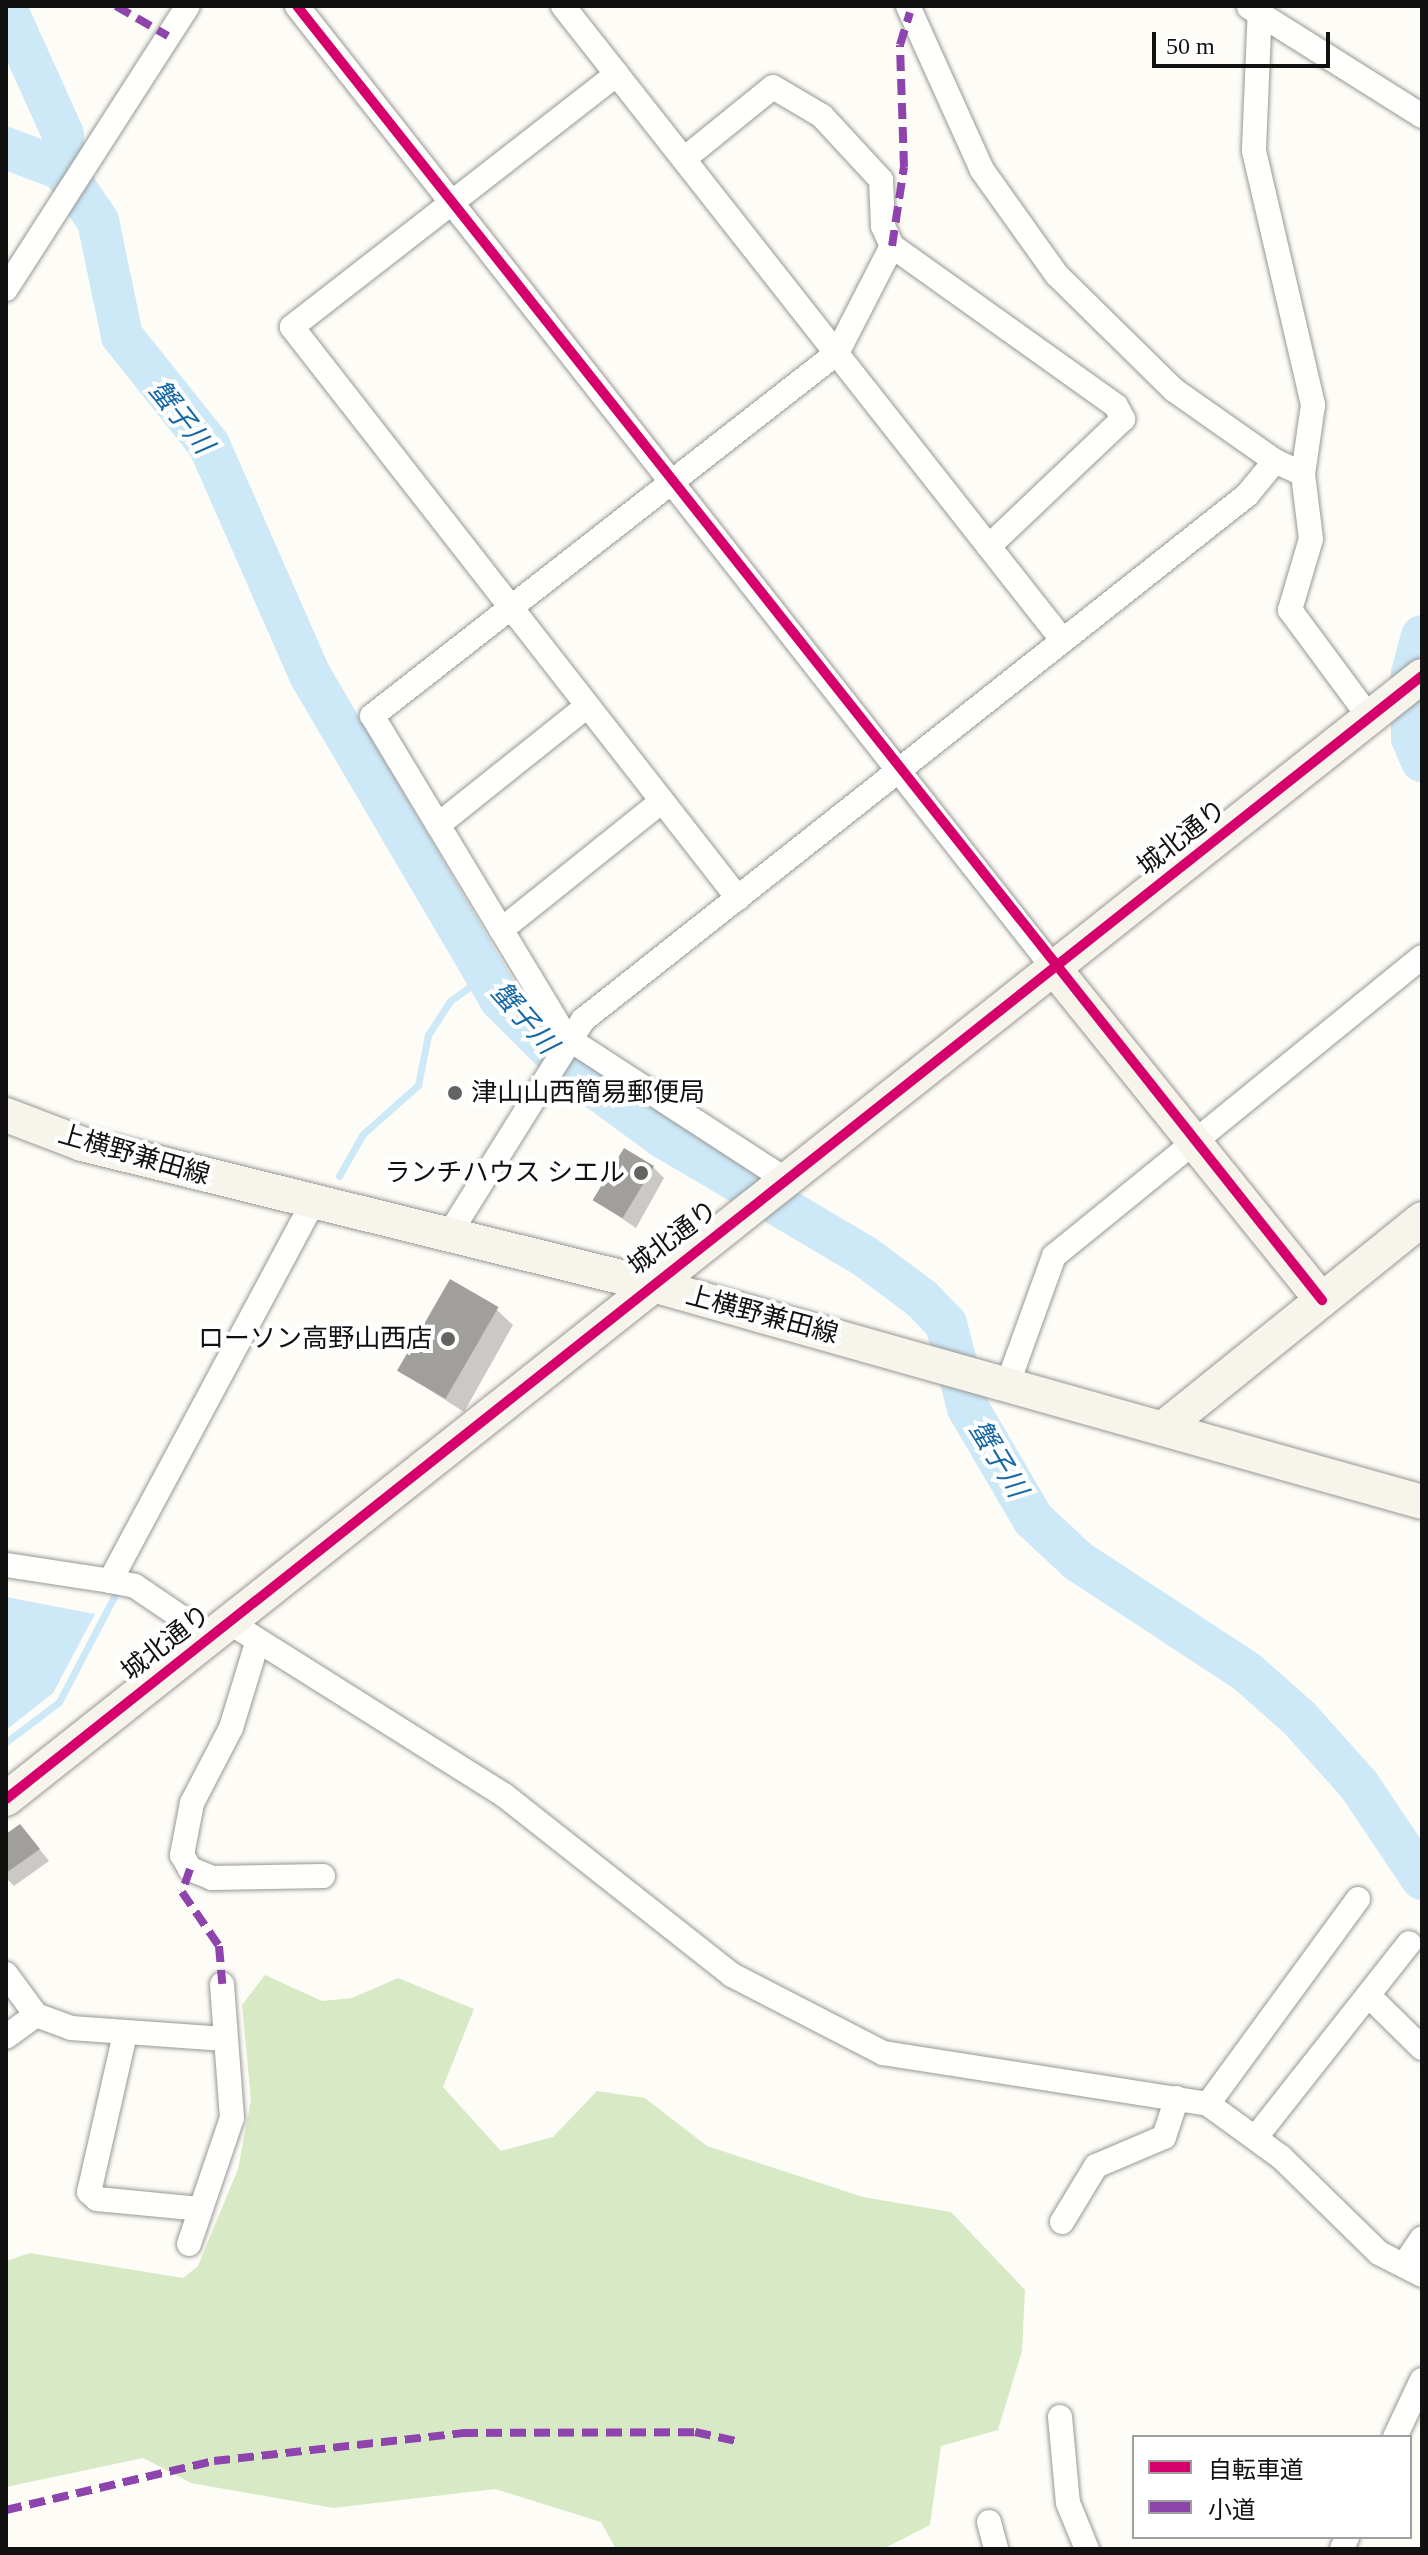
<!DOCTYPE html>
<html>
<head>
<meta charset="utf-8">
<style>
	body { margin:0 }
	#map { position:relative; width:1428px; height:2555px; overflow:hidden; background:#fdfcf7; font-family:"Times New Roman","Noto Sans JP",serif }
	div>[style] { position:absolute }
	.forest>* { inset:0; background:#d8eac5 }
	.water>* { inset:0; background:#cde8f7 }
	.shadow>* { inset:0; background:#0003 }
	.stream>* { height:7px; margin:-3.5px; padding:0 3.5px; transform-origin:3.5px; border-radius:3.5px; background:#cde8f7 }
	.river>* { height:42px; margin:-21px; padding:0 21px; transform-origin:21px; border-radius:21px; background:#cde8f7 }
	.building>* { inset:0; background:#a19f9c; transform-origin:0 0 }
	.roads { filter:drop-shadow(0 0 2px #979795) drop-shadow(0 0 2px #979795) }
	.street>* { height:24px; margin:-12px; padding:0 12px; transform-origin:12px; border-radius:12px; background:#fffffe }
	.secondary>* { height:34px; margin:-17px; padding:0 17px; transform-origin:17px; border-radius:17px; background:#f6f4eb }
	.quiet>* { height:8px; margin-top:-4px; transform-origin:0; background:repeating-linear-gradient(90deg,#8e44ad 0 16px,transparent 0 24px) }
	.cycleway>* { height:10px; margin:-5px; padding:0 5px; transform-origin:5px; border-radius:5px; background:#d6006c }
	.dots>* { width:22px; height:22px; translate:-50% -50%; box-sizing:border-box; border:4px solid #fff; border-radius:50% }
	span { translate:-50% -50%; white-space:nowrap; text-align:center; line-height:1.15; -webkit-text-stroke:8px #fff; paint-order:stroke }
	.street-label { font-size:26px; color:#111 }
	.poi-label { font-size:26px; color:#111 }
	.left { translate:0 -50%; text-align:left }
	.right { translate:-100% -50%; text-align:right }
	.water-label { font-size:28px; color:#1768a6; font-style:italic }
	.frame { position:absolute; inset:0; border:8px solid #111; pointer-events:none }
	.legend { position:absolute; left:1132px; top:2435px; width:280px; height:104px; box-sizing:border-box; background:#fff; border:2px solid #a0a0a0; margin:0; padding:10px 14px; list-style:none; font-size:24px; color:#111 }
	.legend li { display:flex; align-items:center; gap:16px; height:40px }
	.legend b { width:40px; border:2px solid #a0a0a0 }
	.scale { position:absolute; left:1152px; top:32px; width:178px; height:36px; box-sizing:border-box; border:4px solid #111; border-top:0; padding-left:10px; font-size:24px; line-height:28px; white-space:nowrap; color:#111; -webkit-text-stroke:6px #fff; paint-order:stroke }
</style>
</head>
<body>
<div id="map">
	<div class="forest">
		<i style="clip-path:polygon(265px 1975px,322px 2001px,352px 1998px,398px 1978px,474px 2009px,443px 2087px,501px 2151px,553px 2137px,597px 2091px,645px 2098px,707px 2146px,863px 2197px,951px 2212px,1025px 2290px,1022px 2351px,998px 2430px,941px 2446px,930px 2525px,883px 2549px,616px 2549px,601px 2522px,495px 2489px,333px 2508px,191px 2483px,143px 2458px,6px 2487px,6px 2261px,30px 2253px,183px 2278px,198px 2266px,238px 2169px,251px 2100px,242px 2005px)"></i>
	</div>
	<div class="water">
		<i style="clip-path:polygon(6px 1597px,95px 1614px,53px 1693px,6px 1730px)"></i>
	</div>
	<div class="shadow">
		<i style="clip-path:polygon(653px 1167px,664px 1178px,636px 1228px,596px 1201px)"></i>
		<i style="clip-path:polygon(496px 1309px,513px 1325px,464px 1412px,400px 1371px)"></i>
		<i style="clip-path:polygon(6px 1837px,30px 1837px,49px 1861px,14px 1886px,6px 1878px)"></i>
	</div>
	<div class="stream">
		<i style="left:339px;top:1176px;width:48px;rotate:-60.3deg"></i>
		<i style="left:363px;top:1134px;width:74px;rotate:-41.7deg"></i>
		<i style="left:418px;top:1085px;width:51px;rotate:-78.7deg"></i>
		<i style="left:428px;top:1035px;width:40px;rotate:-57.1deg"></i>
		<i style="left:450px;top:1001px;width:44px;rotate:-35.8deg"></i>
		<i style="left:6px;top:1742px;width:66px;rotate:-37deg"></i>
		<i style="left:59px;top:1702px;width:125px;rotate:-62.4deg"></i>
	</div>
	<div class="river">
		<i style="left:6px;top:8px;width:138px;rotate:65.7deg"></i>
		<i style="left:63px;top:134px;width:36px;rotate:90deg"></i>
		<i style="left:6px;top:148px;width:61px;rotate:21.1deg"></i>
		<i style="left:63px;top:170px;width:62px;rotate:55.5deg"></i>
		<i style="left:98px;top:221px;width:117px;rotate:78.2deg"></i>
		<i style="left:122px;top:336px;width:139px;rotate:51.4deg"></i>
		<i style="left:209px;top:445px;width:251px;rotate:66.3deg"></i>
		<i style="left:310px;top:675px;width:377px;rotate:59.6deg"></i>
		<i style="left:501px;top:1000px;width:99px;rotate:45deg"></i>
		<i style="left:571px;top:1070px;width:115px;rotate:36.2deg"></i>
		<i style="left:664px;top:1138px;width:231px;rotate:30.5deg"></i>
		<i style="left:863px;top:1255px;width:74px;rotate:36.7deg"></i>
		<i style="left:922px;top:1299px;width:35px;rotate:46deg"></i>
		<i style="left:946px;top:1324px;width:87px;rotate:75.3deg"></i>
		<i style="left:968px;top:1408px;width:129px;rotate:59.6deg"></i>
		<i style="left:1033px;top:1519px;width:62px;rotate:43deg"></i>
		<i style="left:1078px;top:1561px;width:202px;rotate:33.3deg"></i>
		<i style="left:1247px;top:1672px;width:69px;rotate:41.5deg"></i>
		<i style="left:1299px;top:1718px;width:90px;rotate:48.2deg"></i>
		<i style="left:1359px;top:1785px;width:113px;rotate:56.2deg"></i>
		<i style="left:1422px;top:636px;width:38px;rotate:105deg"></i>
		<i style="left:1412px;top:673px;width:65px;rotate:90deg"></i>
		<i style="left:1412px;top:738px;width:25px;rotate:67deg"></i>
	</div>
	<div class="building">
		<i style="left:624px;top:1148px;width:35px;height:61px;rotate:31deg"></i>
		<i style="left:450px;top:1279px;width:56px;height:106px;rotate:30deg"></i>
		<i style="clip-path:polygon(20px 1824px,40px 1849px,6px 1873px,6px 1834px)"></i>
	</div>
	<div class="roads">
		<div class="street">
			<i style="left:297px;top:6px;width:1223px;rotate:51.81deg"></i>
			<i style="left:563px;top:6px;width:803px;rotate:51.77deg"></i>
			<i style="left:908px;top:6px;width:180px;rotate:65.7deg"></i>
			<i style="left:982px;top:170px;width:129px;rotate:54.5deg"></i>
			<i style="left:1057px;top:275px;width:164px;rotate:44.5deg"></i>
			<i style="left:1174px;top:390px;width:123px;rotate:35.1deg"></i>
			<i style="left:1260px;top:6px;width:145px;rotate:92.4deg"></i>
			<i style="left:1254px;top:151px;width:261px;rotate:76.9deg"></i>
			<i style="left:1313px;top:405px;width:70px;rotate:98.2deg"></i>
			<i style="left:1303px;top:474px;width:65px;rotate:83deg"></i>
			<i style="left:1311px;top:539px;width:74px;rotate:106.5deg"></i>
			<i style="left:1290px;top:610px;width:134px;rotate:53.5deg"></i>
			<i style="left:1249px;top:7px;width:204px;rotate:32.2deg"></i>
			<i style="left:617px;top:74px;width:412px;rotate:142.1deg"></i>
			<i style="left:292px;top:327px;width:725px;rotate:52.01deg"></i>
			<i style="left:684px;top:159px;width:114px;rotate:-39deg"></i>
			<i style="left:773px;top:87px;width:57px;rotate:30.6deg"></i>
			<i style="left:822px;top:116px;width:87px;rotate:47.3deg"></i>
			<i style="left:881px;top:180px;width:46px;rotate:87.5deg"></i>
			<i style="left:883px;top:226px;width:22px;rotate:66deg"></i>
			<i style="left:892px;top:246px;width:275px;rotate:35.5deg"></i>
			<i style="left:1116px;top:406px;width:15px;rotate:62deg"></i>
			<i style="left:1123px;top:419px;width:185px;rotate:136.5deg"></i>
			<i style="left:6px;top:289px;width:336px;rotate:-57.3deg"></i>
			<i style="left:438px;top:825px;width:191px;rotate:-38.6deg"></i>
			<i style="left:501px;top:930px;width:206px;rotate:-38.7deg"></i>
			<i style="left:786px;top:1180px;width:262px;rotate:-147deg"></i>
			<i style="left:566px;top:1037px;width:375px;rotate:-121.1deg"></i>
			<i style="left:372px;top:716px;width:590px;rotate:-37.98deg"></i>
			<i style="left:837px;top:353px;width:120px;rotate:-62.8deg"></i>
			<i style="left:448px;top:1236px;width:255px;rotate:-58deg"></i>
			<i style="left:583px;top:1020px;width:846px;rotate:-38.33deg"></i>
			<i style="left:1247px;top:495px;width:44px;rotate:-50.5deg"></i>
			<i style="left:1275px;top:461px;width:31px;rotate:25deg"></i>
			<i style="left:1008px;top:1383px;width:135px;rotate:-70.1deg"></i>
			<i style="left:1054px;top:1256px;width:474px;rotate:-39.1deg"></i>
			<i style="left:6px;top:1565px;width:105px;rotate:8.7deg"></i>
			<i style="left:110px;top:1581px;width:430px;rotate:-61.8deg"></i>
			<i style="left:110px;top:1581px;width:25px;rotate:11deg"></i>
			<i style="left:135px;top:1586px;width:91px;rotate:34.2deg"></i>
			<i style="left:229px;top:1622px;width:325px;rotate:32.2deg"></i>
			<i style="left:504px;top:1795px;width:290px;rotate:38.3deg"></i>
			<i style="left:732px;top:1975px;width:170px;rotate:27.3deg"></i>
			<i style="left:883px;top:2053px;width:329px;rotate:8.9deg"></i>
			<i style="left:1208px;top:2104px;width:90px;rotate:36deg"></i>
			<i style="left:1281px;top:2157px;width:137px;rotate:44.4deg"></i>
			<i style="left:1379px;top:2253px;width:48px;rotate:27.1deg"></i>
			<i style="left:257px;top:1643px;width:89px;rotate:107deg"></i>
			<i style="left:231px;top:1728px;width:85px;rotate:117.5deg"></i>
			<i style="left:192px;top:1803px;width:53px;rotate:100.9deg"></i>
			<i style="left:182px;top:1855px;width:16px;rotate:60deg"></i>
			<i style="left:190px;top:1869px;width:24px;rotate:22deg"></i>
			<i style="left:212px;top:1878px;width:111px;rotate:-1deg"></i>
			<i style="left:6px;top:1974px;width:51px;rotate:53.8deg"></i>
			<i style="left:36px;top:2015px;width:37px;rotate:144deg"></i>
			<i style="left:1369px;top:1996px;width:74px;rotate:44.5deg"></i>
			<i style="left:36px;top:2015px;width:37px;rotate:20deg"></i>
			<i style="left:71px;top:2028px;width:154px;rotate:4.1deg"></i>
			<i style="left:125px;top:2034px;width:162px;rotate:102.8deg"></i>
			<i style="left:89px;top:2192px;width:11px;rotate:41deg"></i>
			<i style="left:97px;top:2199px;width:103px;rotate:5.5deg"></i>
			<i style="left:1208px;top:2104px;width:254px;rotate:-53.8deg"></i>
			<i style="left:1256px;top:2137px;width:247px;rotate:-51.7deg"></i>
			<i style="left:1062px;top:2222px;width:66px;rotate:-58.7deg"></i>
			<i style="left:1096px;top:2166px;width:74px;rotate:-23.1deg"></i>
			<i style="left:1164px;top:2137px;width:41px;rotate:-71.6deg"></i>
			<i style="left:189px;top:2244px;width:133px;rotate:-71.2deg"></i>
			<i style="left:232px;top:2118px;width:134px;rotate:-94.3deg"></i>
			<i style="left:1404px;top:2265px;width:32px;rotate:-56deg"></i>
			<i style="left:1060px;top:2417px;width:86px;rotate:84.7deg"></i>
			<i style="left:1068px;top:2503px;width:50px;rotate:67.6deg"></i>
			<i style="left:1395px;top:2437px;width:63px;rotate:-64.7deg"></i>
			<i style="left:989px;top:2522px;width:28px;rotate:75deg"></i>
			<i style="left:1342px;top:2549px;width:13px;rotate:-67deg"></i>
		</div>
		<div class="secondary">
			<i style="left:1053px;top:967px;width:428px;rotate:51.1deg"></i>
			<i style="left:6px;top:1115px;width:81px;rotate:20.9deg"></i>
			<i style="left:82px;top:1144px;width:584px;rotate:13.87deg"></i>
			<i style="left:649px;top:1284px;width:803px;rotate:15.75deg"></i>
			<i style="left:1167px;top:1425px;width:328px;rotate:-38.9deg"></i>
			<i style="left:6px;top:1799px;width:1807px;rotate:-38.42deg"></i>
		</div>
	</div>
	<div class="quiet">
		<i style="left:116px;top:6px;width:60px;rotate:30deg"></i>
		<i style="left:892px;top:246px;width:80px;rotate:-81.4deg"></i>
		<i style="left:904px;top:167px;width:122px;rotate:-91.9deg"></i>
		<i style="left:900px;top:45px;width:34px;rotate:-73deg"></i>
		<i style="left:190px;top:1869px;width:24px;rotate:109deg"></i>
		<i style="left:182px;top:1892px;width:65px;rotate:55.6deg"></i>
		<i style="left:219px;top:1946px;width:38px;rotate:85deg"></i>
		<i style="left:6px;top:2510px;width:214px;rotate:-13.3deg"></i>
		<i style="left:214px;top:2461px;width:250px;rotate:-6.4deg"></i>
		<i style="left:462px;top:2433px;width:233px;rotate:-0.2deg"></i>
		<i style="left:695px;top:2432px;width:46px;rotate:12.5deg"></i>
	</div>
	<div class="cycleway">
		<i style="left:297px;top:6px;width:1651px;rotate:51.62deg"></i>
		<i style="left:6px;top:1799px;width:1807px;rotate:-38.42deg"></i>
	</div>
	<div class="dots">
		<i style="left:455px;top:1093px;background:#646362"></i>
		<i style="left:641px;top:1173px;background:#646362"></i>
		<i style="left:448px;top:1339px;background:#646362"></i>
	</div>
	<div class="street-label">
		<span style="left:1182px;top:838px;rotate:-38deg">城北通り</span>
		<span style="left:134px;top:1155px;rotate:16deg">上横野兼田線</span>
		<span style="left:673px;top:1238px;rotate:-37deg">城北通り</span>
		<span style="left:762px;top:1315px;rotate:15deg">上横野兼田線</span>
		<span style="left:166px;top:1643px;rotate:-38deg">城北通り</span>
	</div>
	<div class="poi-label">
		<span class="left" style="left:471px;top:1093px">津山山西簡易郵便局</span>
		<span class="right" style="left:625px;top:1173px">ランチハウス シエル</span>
		<span class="right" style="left:432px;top:1339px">ローソン高野山西店</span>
	</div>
	<div class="water-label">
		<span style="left:181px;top:417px;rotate:52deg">蟹子川</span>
		<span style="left:524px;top:1018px;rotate:49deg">蟹子川</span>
		<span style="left:998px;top:1459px;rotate:59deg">蟹子川</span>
	</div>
	<div class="frame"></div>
	<ul class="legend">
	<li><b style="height:10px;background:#d6006c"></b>自転車道</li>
	<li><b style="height:10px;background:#8e44ad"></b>小道</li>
	</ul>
	<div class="scale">50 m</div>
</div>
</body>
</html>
